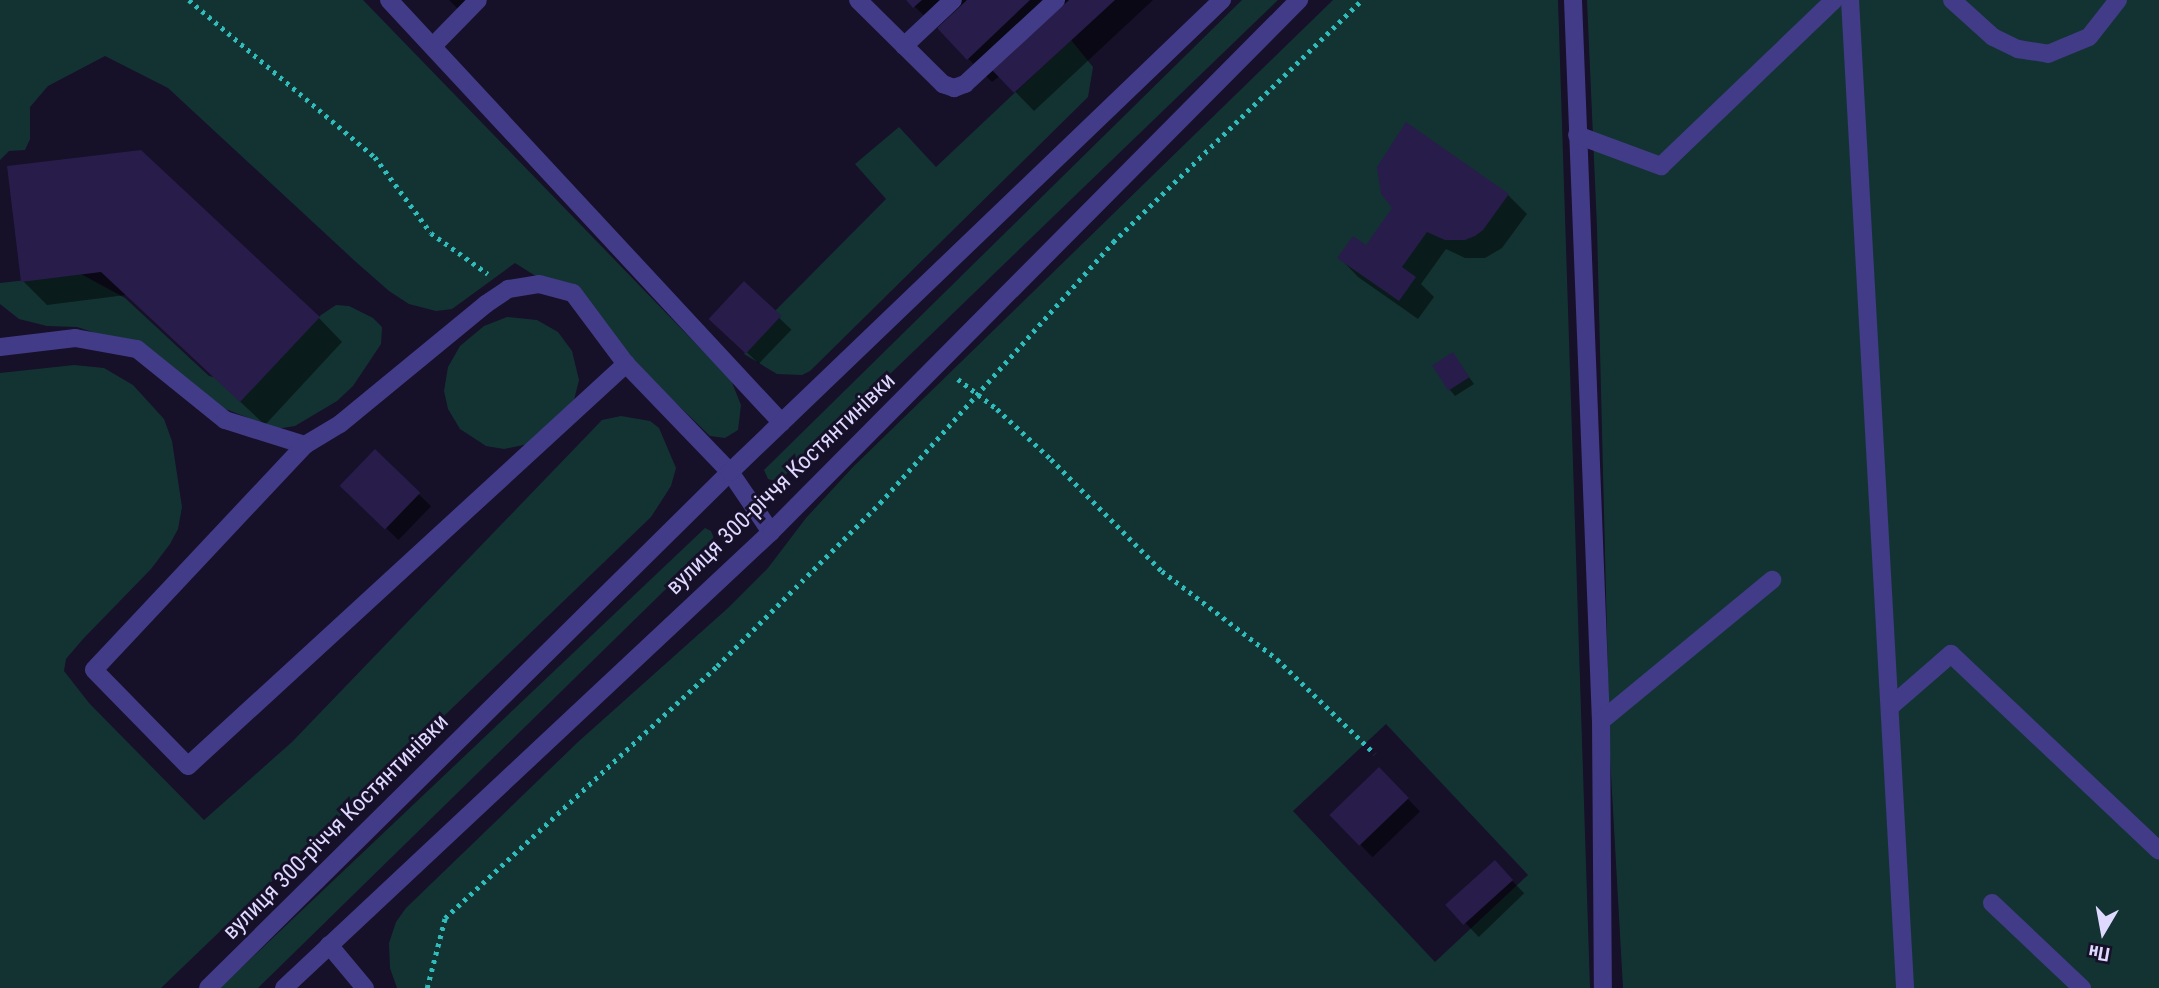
<!DOCTYPE html>
<html>
<head>
<meta charset="utf-8">
<style>
	body { margin:0 }
	#map { position:relative; width:2159px; height:988px; overflow:hidden; background:#161029; font-family:"Roboto Condensed",sans-serif }
	div>[style] { position:absolute }
	.green>* { inset:0; background:#133333 }
	.shadow>* { inset:0; background:#0007; transform-origin:0 0 }
	.building>* { inset:0; background:#281c4a; transform-origin:0 0 }
	.path>* { height:4.5px; margin-top:-2.25px; transform-origin:0; background:repeating-linear-gradient(90deg,#2fbcbb 0 3.5px,transparent 0 8.5px) }
	.minor>* { height:18px; margin:-9px; padding:0 9px; transform-origin:9px; border-radius:9px; background:#423b88 }
	span { translate:-50% -50%; white-space:nowrap; text-align:center; line-height:1.15; -webkit-text-stroke:6px #161029; paint-order:stroke }
	.street-label { font-size:23px; color:#dfd8ff }
	.north { position:absolute; left:2068px; top:897px; width:70px; height:70px; -webkit-text-stroke:5px #161029; paint-order:stroke; rotate:190deg; font-size:19px; font-weight:700; line-height:28px; text-align:center; color:#dfd8ff }
	.north::after { content:''; display:block; margin:auto; width:24px; height:32px; background:#dfd8ff; clip-path:polygon(50% 0,100% 100%,50% 72%,0 100%) }
</style>
</head>
<body>
<div id="map">
	<div class="green">
		<i style="clip-path:polygon(0 0,363px 0,731px 380px,741px 405px,738px 430px,725px 438px,710px 436px,561px 292px,515px 263px,452px 309px,436px 311px,409px 304px,389px 291px,356px 262px,168px 88px,105px 56px,48px 86px,30px 107px,30px 139px,25px 150px,9px 151px,0 160px)"></i>
		<i style="clip-path:polygon(1242px 0,1278px 0,778px 482px,768px 479px,764px 470px)"></i>
		<i style="clip-path:polygon(evenodd,1333px 0,1558px 0,1590px 988px,397px 988px,390px 968px,389px 943px,396px 922px,406px 908px,578px 742px,728px 608px,768px 568px,806px 518px,853px 467px,1333px 0,1386px 724px,1528px 875px,1435px 962px,1293px 811px,1386px 724px)"></i>
		<i style="clip-path:polygon(1587px 0,2159px 0,2159px 988px,1623px 988px,1610px 757px,1597px 228px)"></i>
		<i style="clip-path:polygon(1071px 40px,1093px 67px,1088px 97px,810px 371px,802px 375px,777px 374px,744px 354px,781px 316px,775px 311px,886px 199px,855px 164px,899px 127px,936px 167px)"></i>
		<i style="clip-path:polygon(81px 274px,125px 298px,209px 376px,252px 386px,321px 315px,336px 305px,349px 306px,373px 318px,382px 327px,381px 344px,353px 386px,337px 401px,295px 426px,276px 429px,223px 408px,126px 343px,77px 327px,47px 326px,19px 319px,0 304px,0 283px)"></i>
		<i style="clip-path:polygon(507px 317px,537px 320px,558px 332px,572px 351px,579px 380px,573px 404px,533px 443px,504px 449px,486px 446px,460px 429px,448px 409px,444px 391px,448px 367px,460px 346px,484px 326px)"></i>
		<i style="clip-path:polygon(74px 365px,104px 368px,133px 385px,164px 419px,172px 441px,182px 507px,178px 529px,170px 544px,151px 569px,83px 639px,66px 659px,64px 671px,89px 703px,204px 820px,292px 742px,602px 420px,621px 416px,650px 421px,659px 428px,676px 468px,671px 486px,651px 517px,161px 988px,0 988px,0 373px)"></i>
		<i style="clip-path:polygon(705px 528px,711px 531px,715px 541px,258px 988px,220px 988px)"></i>
	</div>
	<div class="shadow">
		<i style="clip-path:polygon(449px 0,471px 0,460px 11px)"></i>
		<i style="clip-path:polygon(908px 0,1153px 0,1034px 111px,1000px 76px,992px 82px)"></i>
		<i style="clip-path:polygon(1406px 124px,1508px 195px,1527px 214px,1502px 248px,1485px 258px,1465px 258px,1446px 249px,1421px 284px,1434px 297px,1418px 319px,1358px 277px,1340px 258px,1366px 248px,1395px 208px)"></i>
		<i style="clip-path:polygon(9px 168px,319px 318px,342px 342px,265px 425px,126px 295px,47px 305px,23px 281px)"></i>
		<i style="left:744px;top:284px;width:66px;height:47px;rotate:44deg"></i>
		<i style="clip-path:polygon(1453px 355px,1474px 384px,1455px 396px,1450px 390px)"></i>
		<i style="left:375px;top:452px;width:78px;height:47px;rotate:44deg"></i>
		<i style="left:1379px;top:769px;width:59px;height:66px;rotate:46deg"></i>
		<i style="left:1495px;top:863px;width:42px;height:63px;rotate:46deg"></i>
	</div>
	<div class="building">
		<i style="clip-path:polygon(906px 0,922px 0,913px 8px)"></i>
		<i style="clip-path:polygon(967px 0,1030px 0,967px 60px,937px 28px)"></i>
		<i style="clip-path:polygon(1069px 0,1115px 0,1014px 93px,992px 70px)"></i>
		<i style="clip-path:polygon(1406px 122px,1509px 194px,1483px 230px,1475px 236px,1465px 240px,1445px 240px,1427px 232px,1402px 267px,1416px 277px,1399px 301px,1337px 258px,1353px 236px,1366px 245px,1392px 208px,1381px 194px,1377px 167px)"></i>
		<i style="clip-path:polygon(141px 150px,320px 317px,240px 402px,101px 272px,21px 282px,7px 166px)"></i>
		<i style="left:744px;top:281px;width:51px;height:52px;rotate:43deg"></i>
		<i style="left:1453px;top:352px;width:30px;height:25px;rotate:57deg"></i>
		<i style="left:375px;top:449px;width:63px;height:51px;rotate:44deg"></i>
		<i style="left:1379px;top:767px;width:43px;height:69px;rotate:46deg"></i>
		<i style="left:1495px;top:860px;width:27px;height:67px;rotate:48deg"></i>
	</div>
	<div class="path">
		<i style="left:189px;top:0;width:243px;rotate:40.2deg"></i>
		<i style="left:375px;top:157px;width:94px;rotate:53.6deg"></i>
		<i style="left:431px;top:233px;width:70px;rotate:35.7deg"></i>
		<i style="left:958px;top:379px;width:49px;rotate:37.6deg"></i>
		<i style="left:997px;top:409px;width:74px;rotate:42.8deg"></i>
		<i style="left:1051px;top:459px;width:158px;rotate:45.3deg"></i>
		<i style="left:1162px;top:571px;width:145px;rotate:37.4deg"></i>
		<i style="left:1277px;top:659px;width:136px;rotate:44.1deg"></i>
		<i style="left:427px;top:988px;width:72px;rotate:-75.6deg"></i>
		<i style="left:445px;top:918px;width:371px;rotate:-42.8deg"></i>
		<i style="left:717px;top:666px;width:231px;rotate:-45deg"></i>
		<i style="left:880px;top:503px;width:350px;rotate:-48.2deg"></i>
		<i style="left:1113px;top:242px;width:347px;rotate:-44.2deg"></i>
	</div>
	<div class="minor">
		<i style="left:389px;top:0;width:577px;rotate:47.11deg"></i>
		<i style="left:858px;top:0;width:120px;rotate:44.7deg"></i>
		<i style="left:943px;top:84px;width:12px;rotate:20deg"></i>
		<i style="left:954px;top:88px;width:12px;rotate:-20deg"></i>
		<i style="left:965px;top:84px;width:124px;rotate:-42.7deg"></i>
		<i style="left:1573px;top:0;width:722px;rotate:87.78deg"></i>
		<i style="left:1601px;top:721px;width:267px;rotate:89.6deg"></i>
		<i style="left:1850px;top:0;width:990px;rotate:86.81deg"></i>
		<i style="left:1952px;top:0;width:55px;rotate:42.1deg"></i>
		<i style="left:1993px;top:37px;width:28px;rotate:26deg"></i>
		<i style="left:2018px;top:49px;width:30px;rotate:9deg"></i>
		<i style="left:2048px;top:54px;width:44px;rotate:-22.5deg"></i>
		<i style="left:2089px;top:37px;width:47px;rotate:-51.9deg"></i>
		<i style="left:433px;top:46px;width:64px;rotate:-45.6deg"></i>
		<i style="left:904px;top:46px;width:67px;rotate:-43.2deg"></i>
		<i style="left:1577px;top:135px;width:90px;rotate:20.3deg"></i>
		<i style="left:1661px;top:166px;width:240px;rotate:-43.8deg"></i>
		<i style="left:0;top:347px;width:76px;rotate:-6.8deg"></i>
		<i style="left:75px;top:338px;width:63px;rotate:10.1deg"></i>
		<i style="left:137px;top:349px;width:113px;rotate:38.9deg"></i>
		<i style="left:225px;top:420px;width:84px;rotate:17.4deg"></i>
		<i style="left:305px;top:445px;width:41px;rotate:-31deg"></i>
		<i style="left:340px;top:424px;width:189px;rotate:-39.4deg"></i>
		<i style="left:486px;top:304px;width:27px;rotate:-34deg"></i>
		<i style="left:508px;top:289px;width:31px;rotate:-9deg"></i>
		<i style="left:539px;top:284px;width:35px;rotate:15deg"></i>
		<i style="left:573px;top:293px;width:89px;rotate:53.3deg"></i>
		<i style="left:626px;top:364px;width:150px;rotate:46.1deg"></i>
		<i style="left:730px;top:472px;width:73px;rotate:55.7deg"></i>
		<i style="left:305px;top:445px;width:308px;rotate:133.2deg"></i>
		<i style="left:94px;top:670px;width:134px;rotate:45.6deg"></i>
		<i style="left:188px;top:766px;width:595px;rotate:-42.55deg"></i>
		<i style="left:1890px;top:707px;width:81px;rotate:-41deg"></i>
		<i style="left:1951px;top:654px;width:286px;rotate:43.4deg"></i>
		<i style="left:1601px;top:721px;width:222px;rotate:-39.5deg"></i>
		<i style="left:1992px;top:903px;width:124px;rotate:43.4deg"></i>
		<i style="left:329px;top:945px;width:56px;rotate:50.1deg"></i>
		<i style="left:208px;top:988px;width:734px;rotate:-44.67deg"></i>
		<i style="left:730px;top:472px;width:682px;rotate:-43.81deg"></i>
		<i style="left:284px;top:988px;width:667px;rotate:-43.12deg"></i>
		<i style="left:771px;top:532px;width:750px;rotate:-45.22deg"></i>
	</div>
	<div class="street-label">
		<span style="left:781px;top:484px;rotate:-44deg">вулиця 300-річчя Костянтинівки</span>
		<span style="left:336px;top:827px;rotate:-45deg">вулиця 300-річчя Костянтинівки</span>
	</div>
	<div class="north">Пн</div>
</div>
</body>
</html>
